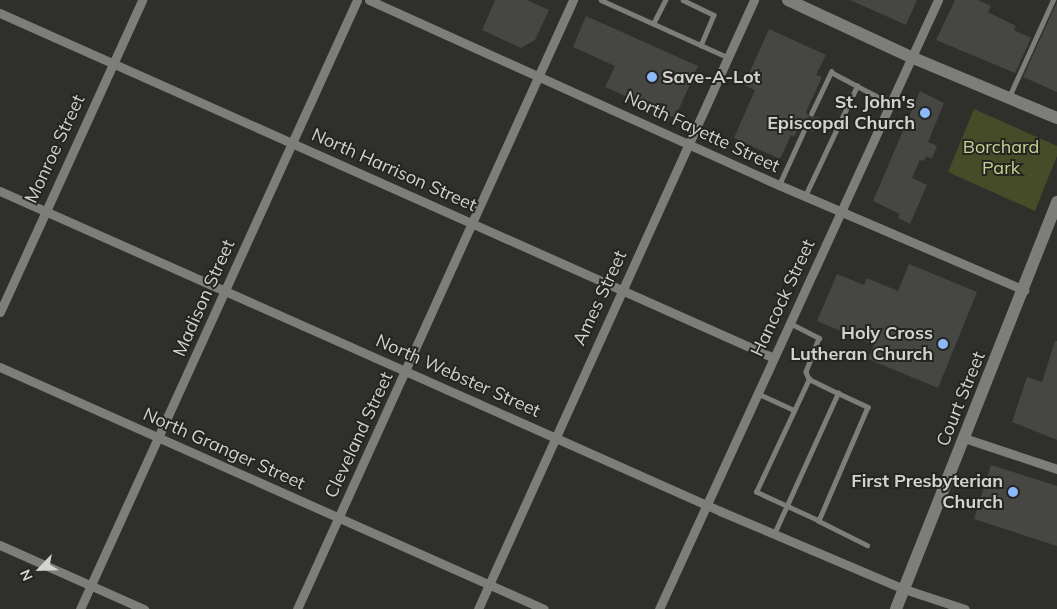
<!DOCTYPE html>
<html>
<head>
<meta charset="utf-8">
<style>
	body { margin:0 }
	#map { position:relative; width:1057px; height:609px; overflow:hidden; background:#2f2f2c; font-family:Mulish,sans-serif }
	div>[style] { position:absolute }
	.green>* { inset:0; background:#464c27 }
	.building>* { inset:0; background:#464743 }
	.service>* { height:4.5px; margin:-2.25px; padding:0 2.25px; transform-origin:2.25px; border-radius:2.25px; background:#7d7e7a }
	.minor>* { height:9px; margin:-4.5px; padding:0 4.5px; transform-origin:4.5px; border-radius:4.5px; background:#7d7e7a }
	.secondary>* { height:12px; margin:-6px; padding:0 6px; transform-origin:6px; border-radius:6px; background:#7d7e7a }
	.dots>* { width:14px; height:14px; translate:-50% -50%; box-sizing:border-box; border:2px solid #252622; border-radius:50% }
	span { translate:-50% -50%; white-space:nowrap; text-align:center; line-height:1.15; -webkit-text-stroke:4px #252622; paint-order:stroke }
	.poi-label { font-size:18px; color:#d2d2d0; font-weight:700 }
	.left { translate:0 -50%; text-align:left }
	.right { translate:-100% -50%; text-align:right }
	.street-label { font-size:18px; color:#d2d2d0 }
	.park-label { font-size:18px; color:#c7d391 }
	.north { position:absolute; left:15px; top:544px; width:50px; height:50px; -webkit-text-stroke:4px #252622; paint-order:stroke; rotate:246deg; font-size:14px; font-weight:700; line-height:20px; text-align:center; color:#d2d2d0 }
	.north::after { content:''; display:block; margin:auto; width:18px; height:22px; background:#d2d2d0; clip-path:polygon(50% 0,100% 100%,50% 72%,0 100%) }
</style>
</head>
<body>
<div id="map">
	<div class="green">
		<i style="clip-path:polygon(974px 109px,1057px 146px,1057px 156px,1035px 211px,948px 172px)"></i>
	</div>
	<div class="building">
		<i style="clip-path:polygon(495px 0,527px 0,549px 10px,535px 40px,521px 48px,482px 30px)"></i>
		<i style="clip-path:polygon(850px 0,917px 0,906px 25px)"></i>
		<i style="clip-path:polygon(955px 0,978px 0,991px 6px,988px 12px,1016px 26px,1014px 30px,1031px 38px,1015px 73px,936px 40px)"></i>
		<i style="clip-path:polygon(1057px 2px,1057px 92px,1023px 77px)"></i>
		<i style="clip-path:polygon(586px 16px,698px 66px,675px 118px,605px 87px,615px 66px,573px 47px)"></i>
		<i style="clip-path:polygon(769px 29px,826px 55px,816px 75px,822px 77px,806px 112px,810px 118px,819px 117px,812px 132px,804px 124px,799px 126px,794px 137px,791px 135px,780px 159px,734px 138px,755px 90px,744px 85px)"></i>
		<i style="clip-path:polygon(920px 91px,944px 103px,928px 142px,937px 146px,932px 159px,926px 156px,924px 161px,920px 160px,912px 178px,927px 185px,910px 224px,898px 218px,900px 214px,873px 201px)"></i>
		<i style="clip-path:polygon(909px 264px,977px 292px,938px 388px,868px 359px,874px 345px,817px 321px,837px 274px,864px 285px,867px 278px,898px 291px)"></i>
		<i style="clip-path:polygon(1055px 341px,1057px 341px,1057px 440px,1012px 422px,1027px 377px,1042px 382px)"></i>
		<i style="clip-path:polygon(991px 465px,1057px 486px,1057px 546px,974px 519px)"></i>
	</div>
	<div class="service">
		<i style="left:601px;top:0;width:138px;rotate:24.3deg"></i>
		<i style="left:683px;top:0;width:34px;rotate:26deg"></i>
		<i style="left:714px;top:15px;width:33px;rotate:113deg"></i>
		<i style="left:653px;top:24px;width:27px;rotate:-63deg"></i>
		<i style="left:1009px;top:97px;width:107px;rotate:-65.6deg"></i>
		<i style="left:811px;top:114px;width:47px;rotate:-64.5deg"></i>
		<i style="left:831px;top:72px;width:30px;rotate:28deg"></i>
		<i style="left:779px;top:185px;width:63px;rotate:-65.5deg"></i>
		<i style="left:805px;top:196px;width:122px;rotate:-64.7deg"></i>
		<i style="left:857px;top:86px;width:38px;rotate:27deg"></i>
		<i style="left:790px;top:323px;width:33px;rotate:27deg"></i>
		<i style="left:819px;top:338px;width:36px;rotate:111deg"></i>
		<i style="left:806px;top:372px;width:8px;rotate:67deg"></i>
		<i style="left:757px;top:393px;width:41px;rotate:24.7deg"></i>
		<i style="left:819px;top:521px;width:69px;rotate:-155.3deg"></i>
		<i style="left:756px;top:492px;width:125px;rotate:-64.9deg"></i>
		<i style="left:809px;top:379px;width:32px;rotate:26deg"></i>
		<i style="left:774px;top:534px;width:155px;rotate:-65.6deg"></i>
		<i style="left:838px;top:393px;width:33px;rotate:25deg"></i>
		<i style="left:868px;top:407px;width:124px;rotate:113.3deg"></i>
		<i style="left:819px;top:521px;width:54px;rotate:26.6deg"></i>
	</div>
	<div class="minor">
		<i style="left:369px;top:0;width:450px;rotate:24.3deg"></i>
		<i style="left:779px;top:185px;width:267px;rotate:23.2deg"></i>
		<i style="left:0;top:13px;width:847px;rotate:24.02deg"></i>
		<i style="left:0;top:191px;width:788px;rotate:23.96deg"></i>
		<i style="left:720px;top:511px;width:200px;rotate:23deg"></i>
		<i style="left:904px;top:589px;width:64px;rotate:18.2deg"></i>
		<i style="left:0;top:312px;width:343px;rotate:-65.5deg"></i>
		<i style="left:0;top:367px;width:595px;rotate:23.98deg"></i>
		<i style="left:964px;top:438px;width:98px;rotate:18.4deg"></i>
		<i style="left:0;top:545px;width:158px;rotate:24deg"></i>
		<i style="left:80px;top:609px;width:669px;rotate:-65.54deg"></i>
		<i style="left:297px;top:609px;width:669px;rotate:-65.62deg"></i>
		<i style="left:478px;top:609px;width:669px;rotate:-65.62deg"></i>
		<i style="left:659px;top:609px;width:670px;rotate:-65.39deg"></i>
	</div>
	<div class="secondary">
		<i style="left:788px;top:0;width:136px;rotate:24.9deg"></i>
		<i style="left:911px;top:57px;width:158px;rotate:22.7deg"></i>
		<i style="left:896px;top:609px;width:438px;rotate:-68.4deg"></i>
	</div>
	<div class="dots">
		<i style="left:652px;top:77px;background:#8cb9fc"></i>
		<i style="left:925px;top:113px;background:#8cb9fc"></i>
		<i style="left:943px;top:344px;background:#8cb9fc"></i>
		<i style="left:1013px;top:492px;background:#8cb9fc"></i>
	</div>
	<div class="poi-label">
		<span class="left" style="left:662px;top:77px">Save-A-Lot</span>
		<span class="right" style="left:915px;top:113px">St. John's<br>Episcopal Church</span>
		<span class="right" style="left:933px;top:344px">Holy Cross<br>Lutheran Church</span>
		<span class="right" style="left:1003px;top:492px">First Presbyterian<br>Church</span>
	</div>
	<div class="street-label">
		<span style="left:702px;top:132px;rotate:25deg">North Fayette Street</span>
		<span style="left:55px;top:149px;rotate:-65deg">Monroe Street</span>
		<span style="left:394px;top:170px;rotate:24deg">North Harrison Street</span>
		<span style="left:204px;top:298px;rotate:-66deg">Madison Street</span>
		<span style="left:600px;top:298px;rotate:-65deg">Ames Street</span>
		<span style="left:783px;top:298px;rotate:-65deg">Hancock Street</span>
		<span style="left:458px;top:376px;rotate:24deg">North Webster Street</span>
		<span style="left:961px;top:399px;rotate:-68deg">Court Street</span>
		<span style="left:359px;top:435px;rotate:-65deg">Cleveland Street</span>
		<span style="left:224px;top:449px;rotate:24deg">North Granger Street</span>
	</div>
	<div class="park-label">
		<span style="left:1001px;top:158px">Borchard<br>Park</span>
	</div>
	<div class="north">N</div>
</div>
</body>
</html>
